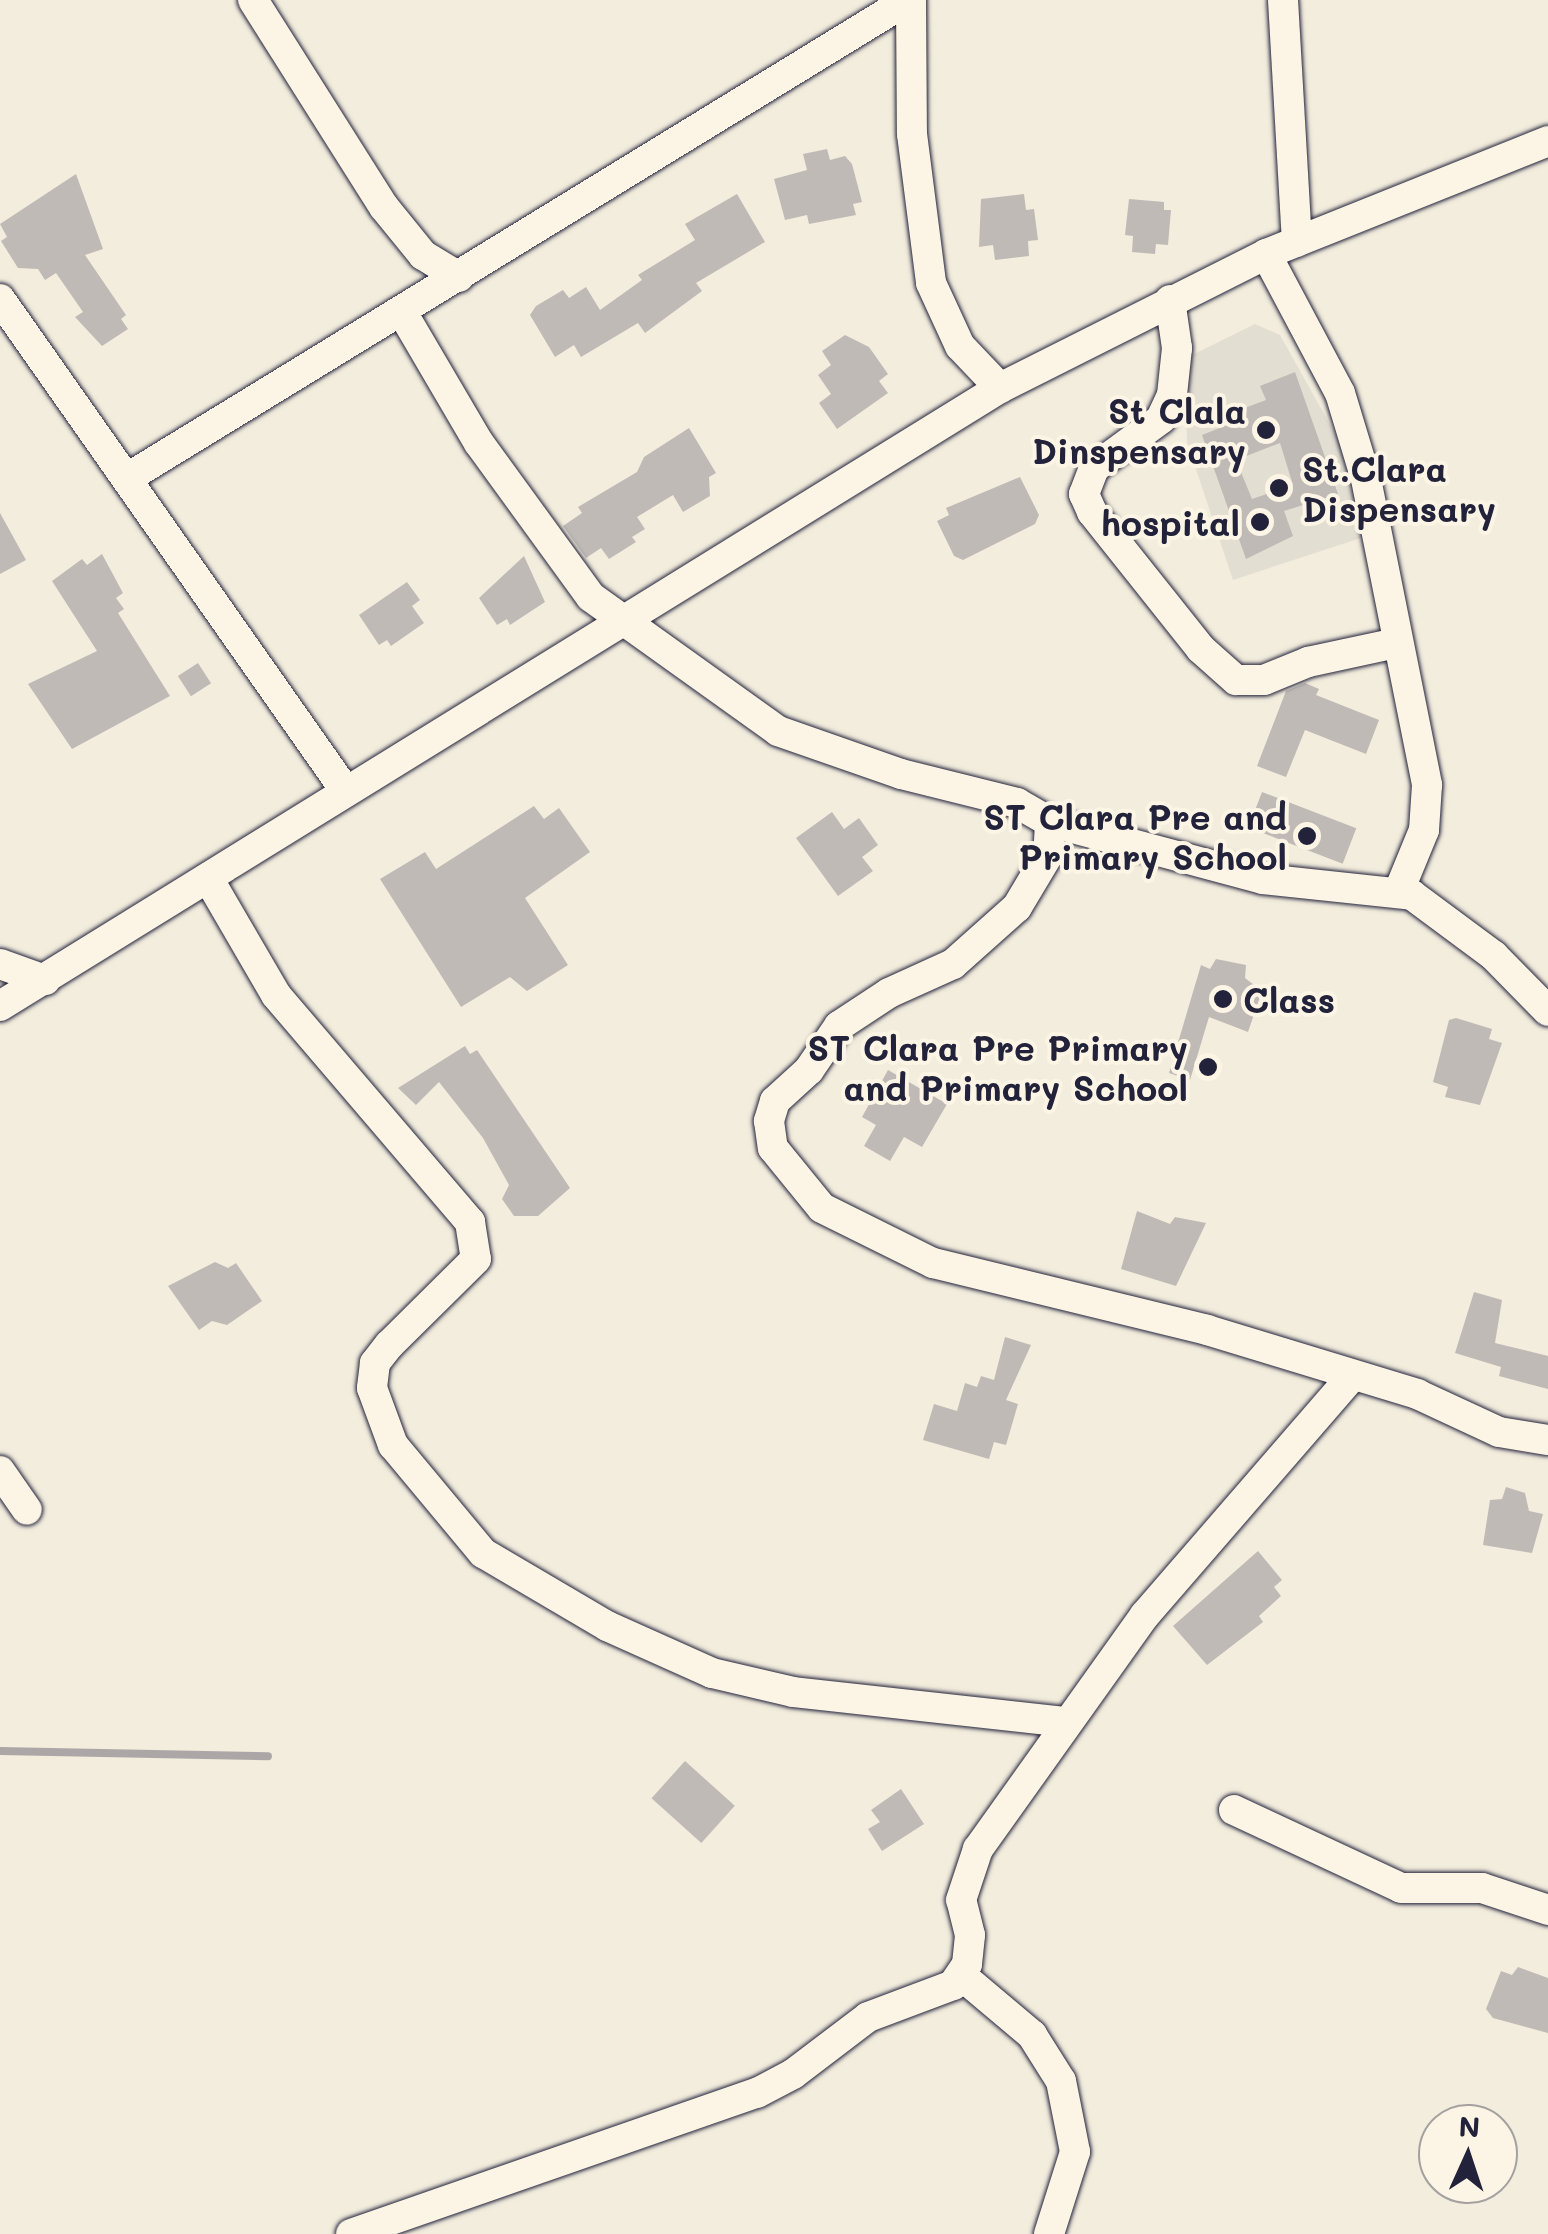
<!DOCTYPE html>
<html>
<head>
<meta charset="utf-8">
<style>
	body { margin:0 }
	#map { position:relative; width:1548px; height:2234px; overflow:hidden; background:#f3edde; font-family:Mali,sans-serif }
	div>[style] { position:absolute }
	.built>* { inset:0; background:#e3ded2 }
	.stream>* { height:8px; margin:-4px; padding:0 4px; transform-origin:4px; border-radius:4px; background:#aca7a6 }
	.building>* { inset:0; background:#bfbab6; transform-origin:0 0 }
	.roads { filter:drop-shadow(0 0 2px #22223b) drop-shadow(0 0 2px #22223b) }
	.minor>* { height:30px; margin:-15px; padding:0 15px; transform-origin:15px; border-radius:15px; background:#fcf5e5 }
	.dots>* { width:28px; height:28px; translate:-50% -50%; box-sizing:border-box; border:5px solid #fcf5e5; border-radius:50% }
	span { translate:-50% -50%; white-space:nowrap; text-align:center; line-height:1.15; -webkit-text-stroke:8px #fcf5e5; paint-order:stroke }
	.poi-label { font-size:35px; color:#22223b; font-weight:700 }
	.right { translate:-100% -50%; text-align:right }
	.left { translate:0 -50%; text-align:left }
	.north { position:absolute; left:1418px; top:2104px; width:100px; height:100px; box-sizing:border-box; background:#fcf5e5; border:2px solid #a5a1a1; border-radius:50%; rotate:3deg; font-size:28px; font-weight:700; line-height:40px; text-align:center; color:#22223b }
	.north::after { content:''; display:block; margin:auto; width:35px; height:45px; background:#22223b; clip-path:polygon(50% 0,100% 100%,50% 72%,0 100%) }
</style>
</head>
<body>
<div id="map">
	<div class="built">
		<i style="clip-path:polygon(1255px 324px,1280px 335px,1337px 437px,1370px 535px,1233px 580px,1187px 442px,1184px 359px)"></i>
	</div>
	<div class="stream">
		<i style="left:0;top:1751px;width:268px;rotate:1.1deg"></i>
	</div>
	<div class="building">
		<i style="clip-path:polygon(827px 149px,830px 160px,845px 156px,852px 164px,862px 202px,853px 204px,856px 215px,809px 224px,807px 215px,785px 220px,774px 179px,807px 170px,803px 154px)"></i>
		<i style="clip-path:polygon(76px 174px,103px 249px,85px 255px,126px 315px,121px 319px,128px 329px,102px 346px,75px 317px,83px 312px,56px 273px,45px 280px,38px 269px,18px 268px,1px 241px,7px 237px,0 224px)"></i>
		<i style="clip-path:polygon(737px 194px,765px 242px,696px 283px,702px 291px,645px 333px,638px 323px,581px 357px,574px 345px,555px 357px,530px 315px,536px 306px,563px 290px,569px 298px,586px 287px,600px 310px,642px 280px,638px 275px,695px 240px,685px 224px)"></i>
		<i style="clip-path:polygon(1024px 194px,1026px 210px,1034px 209px,1038px 240px,1028px 241px,1029px 256px,995px 260px,993px 245px,979px 247px,981px 199px)"></i>
		<i style="clip-path:polygon(1129px 199px,1164px 202px,1164px 210px,1171px 210px,1168px 245px,1156px 244px,1155px 254px,1132px 252px,1133px 236px,1125px 235px)"></i>
		<i style="clip-path:polygon(845px 335px,869px 347px,888px 374px,879px 381px,888px 393px,837px 429px,819px 403px,831px 394px,818px 375px,831px 365px,822px 351px)"></i>
		<i style="clip-path:polygon(evenodd,1295px 372px,1338px 494px,1284px 511px,1293px 536px,1246px 559px,1202px 435px,1227px 425px,1223px 416px,1266px 400px,1260px 386px,1295px 372px,1280px 443px,1293px 485px,1252px 499px,1236px 460px,1280px 443px)"></i>
		<i style="clip-path:polygon(689px 428px,716px 473px,709px 477px,710px 496px,683px 512px,673px 495px,637px 517px,645px 529px,632px 537px,636px 542px,609px 559px,601px 548px,586px 558px,563px 526px,582px 513px,578px 507px,637px 472px,644px 457px)"></i>
		<i style="clip-path:polygon(1020px 477px,1039px 515px,1035px 524px,963px 560px,954px 556px,937px 521px,949px 515px,946px 508px)"></i>
		<i style="clip-path:polygon(0 513px,26px 560px,0 574px)"></i>
		<i style="clip-path:polygon(102px 554px,123px 593px,116px 598px,124px 609px,118px 613px,170px 696px,72px 749px,28px 684px,97px 651px,52px 581px,82px 559px,87px 565px)"></i>
		<i style="clip-path:polygon(524px 556px,545px 602px,510px 625px,507px 619px,497px 625px,479px 598px)"></i>
		<i style="clip-path:polygon(407px 582px,420px 600px,412px 606px,424px 623px,391px 646px,387px 640px,379px 645px,359px 615px)"></i>
		<i style="left:198px;top:663px;width:24px;height:24px;rotate:57deg"></i>
		<i style="clip-path:polygon(1305px 683px,1319px 689px,1316px 695px,1379px 720px,1366px 754px,1305px 730px,1286px 777px,1257px 766px,1286px 691px)"></i>
		<i style="left:1262px;top:792px;width:101px;height:38px;rotate:21deg"></i>
		<i style="clip-path:polygon(534px 806px,544px 819px,559px 808px,590px 852px,525px 898px,568px 965px,527px 991px,510px 977px,461px 1007px,380px 879px,425px 852px,436px 869px)"></i>
		<i style="clip-path:polygon(832px 812px,844px 829px,859px 818px,878px 845px,862px 857px,873px 871px,838px 896px,796px 838px)"></i>
		<i style="clip-path:polygon(1216px 959px,1246px 965px,1245px 978px,1262px 991px,1248px 1032px,1209px 1017px,1190px 1080px,1169px 1073px,1201px 965px,1210px 969px)"></i>
		<i style="clip-path:polygon(1456px 1018px,1492px 1029px,1489px 1039px,1502px 1043px,1480px 1105px,1445px 1097px,1448px 1087px,1433px 1082px,1449px 1020px)"></i>
		<i style="clip-path:polygon(465px 1046px,470px 1054px,477px 1050px,570px 1188px,538px 1216px,514px 1216px,502px 1199px,509px 1185px,483px 1138px,439px 1082px,416px 1105px,398px 1088px)"></i>
		<i style="clip-path:polygon(888px 1070px,947px 1104px,922px 1147px,904px 1137px,890px 1161px,864px 1146px,876px 1125px,862px 1117px)"></i>
		<i style="clip-path:polygon(1137px 1211px,1170px 1224px,1175px 1217px,1206px 1223px,1176px 1286px,1121px 1269px)"></i>
		<i style="clip-path:polygon(215px 1262px,228px 1268px,236px 1263px,262px 1301px,227px 1325px,212px 1321px,199px 1330px,168px 1286px)"></i>
		<i style="clip-path:polygon(1474px 1292px,1502px 1300px,1495px 1343px,1548px 1356px,1548px 1389px,1499px 1376px,1501px 1367px,1455px 1353px)"></i>
		<i style="clip-path:polygon(1005px 1337px,1031px 1345px,1006px 1400px,1018px 1404px,1006px 1445px,994px 1442px,989px 1459px,923px 1440px,934px 1404px,957px 1411px,965px 1383px,977px 1387px,981px 1376px,994px 1380px)"></i>
		<i style="clip-path:polygon(1506px 1487px,1525px 1493px,1529px 1511px,1543px 1514px,1532px 1553px,1483px 1545px,1490px 1500px,1502px 1499px)"></i>
		<i style="clip-path:polygon(1258px 1551px,1282px 1580px,1274px 1587px,1281px 1596px,1259px 1616px,1263px 1622px,1207px 1665px,1173px 1626px)"></i>
		<i style="left:685px;top:1761px;width:67px;height:50px;rotate:42deg"></i>
		<i style="clip-path:polygon(901px 1789px,924px 1824px,882px 1851px,868px 1829px,880px 1822px,871px 1810px)"></i>
		<i style="clip-path:polygon(1518px 1967px,1548px 1978px,1548px 2033px,1493px 2018px,1486px 2009px,1501px 1971px,1512px 1975px)"></i>
	</div>
	<div class="roads">
		<div class="minor">
			<i style="left:253px;top:0;width:245px;rotate:57.7deg"></i>
			<i style="left:384px;top:207px;width:62px;rotate:50.9deg"></i>
			<i style="left:423px;top:255px;width:42px;rotate:31.4deg"></i>
			<i style="left:911px;top:0;width:134px;rotate:89.6deg"></i>
			<i style="left:912px;top:134px;width:150px;rotate:82.7deg"></i>
			<i style="left:931px;top:283px;width:69px;rotate:65.3deg"></i>
			<i style="left:960px;top:346px;width:58px;rotate:46.4deg"></i>
			<i style="left:1283px;top:0;width:242px;rotate:86.7deg"></i>
			<i style="left:1266px;top:254px;width:157px;rotate:62deg"></i>
			<i style="left:1340px;top:393px;width:90px;rotate:73.2deg"></i>
			<i style="left:1366px;top:479px;width:312px;rotate:78.7deg"></i>
			<i style="left:1427px;top:785px;width:45px;rotate:93.8deg"></i>
			<i style="left:1424px;top:830px;width:66px;rotate:112.3deg"></i>
			<i style="left:0;top:299px;width:600px;rotate:54.91deg"></i>
			<i style="left:1170px;top:300px;width:49px;rotate:81.7deg"></i>
			<i style="left:1177px;top:348px;width:47px;rotate:96.1deg"></i>
			<i style="left:1172px;top:395px;width:26px;rotate:115deg"></i>
			<i style="left:1161px;top:419px;width:83px;rotate:143.8deg"></i>
			<i style="left:1094px;top:468px;width:28px;rotate:111deg"></i>
			<i style="left:1084px;top:494px;width:20px;rotate:66deg"></i>
			<i style="left:1092px;top:512px;width:175px;rotate:51.5deg"></i>
			<i style="left:1201px;top:649px;width:47px;rotate:41.5deg"></i>
			<i style="left:1236px;top:680px;width:28px"></i>
			<i style="left:1264px;top:680px;width:48px;rotate:-22.2deg"></i>
			<i style="left:1308px;top:662px;width:91px;rotate:-12.1deg"></i>
			<i style="left:402px;top:312px;width:152px;rotate:59.6deg"></i>
			<i style="left:479px;top:443px;width:190px;rotate:54deg"></i>
			<i style="left:591px;top:597px;width:230px;rotate:35.6deg"></i>
			<i style="left:778px;top:731px;width:130px;rotate:19.3deg"></i>
			<i style="left:901px;top:774px;width:120px;rotate:14deg"></i>
			<i style="left:1017px;top:803px;width:38px;rotate:30deg"></i>
			<i style="left:1050px;top:822px;width:33px;rotate:93deg"></i>
			<i style="left:1048px;top:855px;width:61px;rotate:120.8deg"></i>
			<i style="left:1017px;top:907px;width:86px;rotate:138.3deg"></i>
			<i style="left:953px;top:964px;width:70px;rotate:155.6deg"></i>
			<i style="left:889px;top:993px;width:60px;rotate:146.6deg"></i>
			<i style="left:839px;top:1026px;width:53px;rotate:124.3deg"></i>
			<i style="left:809px;top:1070px;width:46px;rotate:137.6deg"></i>
			<i style="left:775px;top:1101px;width:21px;rotate:107deg"></i>
			<i style="left:769px;top:1121px;width:27px;rotate:82deg"></i>
			<i style="left:773px;top:1148px;width:77px;rotate:50.8deg"></i>
			<i style="left:822px;top:1208px;width:124px;rotate:26.4deg"></i>
			<i style="left:933px;top:1263px;width:282px;rotate:13.7deg"></i>
			<i style="left:1207px;top:1330px;width:220px;rotate:16.9deg"></i>
			<i style="left:1417px;top:1394px;width:90px;rotate:24.9deg"></i>
			<i style="left:1499px;top:1432px;width:50px;rotate:9.3deg"></i>
			<i style="left:129px;top:477px;width:913px;rotate:-31.48deg"></i>
			<i style="left:1050px;top:822px;width:220px;rotate:15deg"></i>
			<i style="left:1263px;top:879px;width:150px;rotate:6.1deg"></i>
			<i style="left:1412px;top:895px;width:102px;rotate:36.6deg"></i>
			<i style="left:1494px;top:956px;width:77px;rotate:45.5deg"></i>
			<i style="left:208px;top:878px;width:135px;rotate:59.8deg"></i>
			<i style="left:276px;top:995px;width:299px;rotate:49.5deg"></i>
			<i style="left:470px;top:1222px;width:37px;rotate:81deg"></i>
			<i style="left:476px;top:1259px;width:122px;rotate:135.3deg"></i>
			<i style="left:389px;top:1345px;width:23px;rotate:128deg"></i>
			<i style="left:375px;top:1363px;width:25px;rotate:97deg"></i>
			<i style="left:372px;top:1388px;width:61px;rotate:69.8deg"></i>
			<i style="left:393px;top:1445px;width:141px;rotate:50.2deg"></i>
			<i style="left:483px;top:1553px;width:144px;rotate:30.5deg"></i>
			<i style="left:607px;top:1626px;width:115px;rotate:24.1deg"></i>
			<i style="left:712px;top:1673px;width:83px;rotate:13.2deg"></i>
			<i style="left:793px;top:1692px;width:274px;rotate:6.3deg"></i>
			<i style="left:0;top:964px;width:48px;rotate:19.6deg"></i>
			<i style="left:0;top:1006px;width:1176px;rotate:-31.72deg"></i>
			<i style="left:1000px;top:388px;width:298px;rotate:-26.7deg"></i>
			<i style="left:1266px;top:254px;width:304px;rotate:-21.8deg"></i>
			<i style="left:0;top:1471px;width:47px;rotate:55.3deg"></i>
			<i style="left:1234px;top:1810px;width:184px;rotate:25deg"></i>
			<i style="left:1401px;top:1888px;width:81px"></i>
			<i style="left:1482px;top:1888px;width:70px;rotate:18.4deg"></i>
			<i style="left:962px;top:1976px;width:92px;rotate:40.1deg"></i>
			<i style="left:1032px;top:2035px;width:54px;rotate:57.8deg"></i>
			<i style="left:1061px;top:2081px;width:72px;rotate:78.8deg"></i>
			<i style="left:1075px;top:2152px;width:86px;rotate:107.6deg"></i>
			<i style="left:351px;top:2234px;width:430px;rotate:-19.2deg"></i>
			<i style="left:757px;top:2093px;width:41px;rotate:-27.8deg"></i>
			<i style="left:793px;top:2074px;width:94px;rotate:-37.2deg"></i>
			<i style="left:868px;top:2017px;width:91px;rotate:-20.6deg"></i>
			<i style="left:953px;top:1985px;width:25px;rotate:-56deg"></i>
			<i style="left:967px;top:1964px;width:29px;rotate:-84deg"></i>
			<i style="left:970px;top:1935px;width:36px;rotate:-104deg"></i>
			<i style="left:961px;top:1900px;width:54px;rotate:-71.6deg"></i>
			<i style="left:978px;top:1849px;width:287px;rotate:-54.5deg"></i>
			<i style="left:1145px;top:1615px;width:316px;rotate:-49.1deg"></i>
		</div>
	</div>
	<div class="dots">
		<i style="left:1266px;top:430px;background:#22223b"></i>
		<i style="left:1279px;top:488px;background:#22223b"></i>
		<i style="left:1260px;top:522px;background:#22223b"></i>
		<i style="left:1307px;top:836px;background:#22223b"></i>
		<i style="left:1223px;top:999px;background:#22223b"></i>
		<i style="left:1208px;top:1067px;background:#22223b"></i>
	</div>
	<div class="poi-label">
		<span class="right" style="left:1246px;top:430px">St Clala<br>Dinspensary</span>
		<span class="left" style="left:1302px;top:488px">St.Clara<br>Dispensary</span>
		<span class="right" style="left:1240px;top:522px">hospital</span>
		<span class="right" style="left:1287px;top:836px">ST Clara Pre and<br>Primary School</span>
		<span class="left" style="left:1243px;top:999px">Class</span>
		<span class="right" style="left:1188px;top:1067px">ST Clara Pre Primary<br>and Primary School</span>
	</div>
	<div class="north">N</div>
</div>
</body>
</html>
